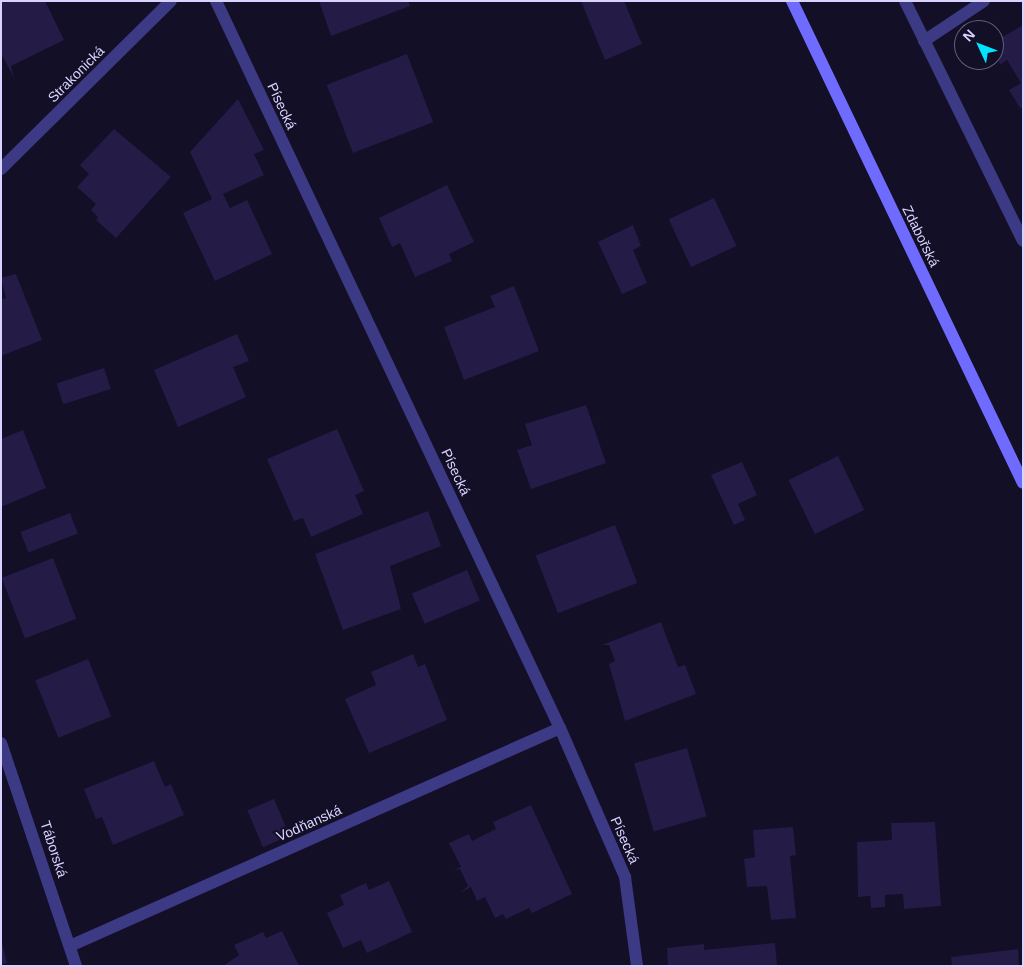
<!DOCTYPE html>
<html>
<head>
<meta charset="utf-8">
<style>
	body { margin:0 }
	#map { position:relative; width:1024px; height:967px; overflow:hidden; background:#130f26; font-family:Arial,sans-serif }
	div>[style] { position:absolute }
	.building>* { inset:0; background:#241b47; transform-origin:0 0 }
	.street>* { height:12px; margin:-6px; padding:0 6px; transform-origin:6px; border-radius:6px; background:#3d3a85 }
	.secondary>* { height:12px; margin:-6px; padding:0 6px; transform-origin:6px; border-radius:6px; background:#6f6bff }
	span { translate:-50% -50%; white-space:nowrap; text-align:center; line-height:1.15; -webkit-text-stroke:4px #130f26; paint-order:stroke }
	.street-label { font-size:14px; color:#d9d4ff }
	.frame { position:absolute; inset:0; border:2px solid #d9d4ff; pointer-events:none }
	.north { position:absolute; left:954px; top:20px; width:50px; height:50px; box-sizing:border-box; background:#130f26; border:1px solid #625e7d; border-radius:50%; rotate:313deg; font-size:14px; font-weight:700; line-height:20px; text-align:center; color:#d9d4ff }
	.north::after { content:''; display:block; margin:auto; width:18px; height:22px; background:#00e5ff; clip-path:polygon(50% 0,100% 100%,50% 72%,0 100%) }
</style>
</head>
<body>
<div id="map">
	<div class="building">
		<i style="clip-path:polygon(1px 1px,45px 1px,64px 40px,11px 66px,14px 78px,1px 53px)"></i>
		<i style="clip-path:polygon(319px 1px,408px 1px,410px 6px,331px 36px)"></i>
		<i style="clip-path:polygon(581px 1px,624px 1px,642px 44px,605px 60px)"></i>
		<i style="clip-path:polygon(1023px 25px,1023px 107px,1020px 108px,1009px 90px,1021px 83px,1007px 60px,1000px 65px,994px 42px)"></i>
		<i style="left:407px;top:54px;width:73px;height:86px;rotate:69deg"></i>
		<i style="clip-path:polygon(238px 99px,264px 150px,254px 154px,264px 175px,223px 194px,230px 208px,247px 200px,272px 254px,215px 281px,183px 213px,212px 199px,190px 152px)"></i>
		<i style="clip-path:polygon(114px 129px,171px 177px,116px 238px,96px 220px,98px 217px,91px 210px,96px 204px,77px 187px,89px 174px,80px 165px)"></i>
		<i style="clip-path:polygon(447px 185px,474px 242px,449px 254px,452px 261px,415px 277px,400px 243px,392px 247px,379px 218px)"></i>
		<i style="left:714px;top:198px;width:53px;height:50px;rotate:65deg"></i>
		<i style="clip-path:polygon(633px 225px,641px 246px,633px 250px,647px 283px,622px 294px,598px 242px)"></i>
		<i style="clip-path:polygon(16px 274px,42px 340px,1px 356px,1px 300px,6px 298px,1px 278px)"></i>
		<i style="clip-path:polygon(514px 286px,539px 351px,464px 380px,444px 327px,495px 307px,490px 296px)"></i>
		<i style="clip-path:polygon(237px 334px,249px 361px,233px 367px,246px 397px,178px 427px,154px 370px)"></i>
		<i style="left:104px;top:368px;width:22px;height:50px;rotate:72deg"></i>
		<i style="clip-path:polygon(586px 405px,606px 463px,531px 489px,517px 450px,532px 445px,525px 424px)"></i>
		<i style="clip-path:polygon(337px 429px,364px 491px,355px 495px,363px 514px,311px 537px,303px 518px,294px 521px,267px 459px)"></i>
		<i style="clip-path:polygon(23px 430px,46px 488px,1px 507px,1px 439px)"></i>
		<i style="left:838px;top:456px;width:60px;height:55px;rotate:64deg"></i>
		<i style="clip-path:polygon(742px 462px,757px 495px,738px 504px,745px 520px,734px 525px,711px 475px)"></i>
		<i style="clip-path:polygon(428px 511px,441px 546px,390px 566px,401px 609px,343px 630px,315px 554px)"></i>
		<i style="left:70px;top:513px;width:22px;height:53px;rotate:69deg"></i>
		<i style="left:615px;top:525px;width:62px;height:85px;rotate:69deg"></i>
		<i style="left:53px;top:558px;width:65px;height:55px;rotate:69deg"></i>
		<i style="left:467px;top:570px;width:33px;height:60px;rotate:67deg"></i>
		<i style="clip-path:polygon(661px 622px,678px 667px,685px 665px,696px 694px,625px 721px,609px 664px,615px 661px,609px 645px,602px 645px)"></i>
		<i style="clip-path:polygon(413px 654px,418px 667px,425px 664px,447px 720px,369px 753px,345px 699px,376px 685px,371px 672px)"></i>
		<i style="left:88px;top:659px;width:62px;height:57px;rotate:68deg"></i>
		<i style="left:687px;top:748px;width:71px;height:55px;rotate:74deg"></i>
		<i style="clip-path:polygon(154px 761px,165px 787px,171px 784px,184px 815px,113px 845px,102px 817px,96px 819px,84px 789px)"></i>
		<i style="left:274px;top:799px;width:40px;height:29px;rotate:67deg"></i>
		<i style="clip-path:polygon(531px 805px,572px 894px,532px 913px,529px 908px,506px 919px,503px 914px,495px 918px,485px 897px,477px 901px,471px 887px,460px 893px,468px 886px,460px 869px,454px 870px,461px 867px,449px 843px,469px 834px,472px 841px,496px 829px,493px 822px)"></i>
		<i style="clip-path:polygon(935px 822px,941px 906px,904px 909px,903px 894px,885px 895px,885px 907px,871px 908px,870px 896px,858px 897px,857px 842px,892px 840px,891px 823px)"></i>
		<i style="clip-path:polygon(793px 827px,796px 855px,790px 856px,796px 918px,771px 920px,767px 886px,747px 887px,744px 859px,755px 857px,753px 830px)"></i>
		<i style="clip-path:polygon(389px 881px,412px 932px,367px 953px,361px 940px,343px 948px,327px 913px,344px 905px,340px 895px,366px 883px,369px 890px)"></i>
		<i style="clip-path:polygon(282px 931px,299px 966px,223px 966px,239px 955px,234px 945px,263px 932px,266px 938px)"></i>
		<i style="clip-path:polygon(1px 939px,7px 963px,1px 964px)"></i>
		<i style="clip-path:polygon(775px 943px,777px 966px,668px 966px,667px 948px,704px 944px,704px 950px)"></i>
		<i style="clip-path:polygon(1018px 949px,1019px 966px,952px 966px,951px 957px)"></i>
	</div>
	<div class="street">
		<i style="left:216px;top:1px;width:804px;rotate:64.68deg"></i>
		<i style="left:560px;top:728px;width:163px;rotate:66.4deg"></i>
		<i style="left:625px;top:877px;width:90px;rotate:82.3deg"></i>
		<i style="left:905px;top:1px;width:267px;rotate:63.8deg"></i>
		<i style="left:924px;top:41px;width:72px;rotate:-33.7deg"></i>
		<i style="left:1px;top:169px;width:239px;rotate:-44.7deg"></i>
		<i style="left:1px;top:743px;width:235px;rotate:71.4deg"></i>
		<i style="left:70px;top:946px;width:536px;rotate:-23.98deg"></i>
	</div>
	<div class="secondary">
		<i style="left:792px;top:1px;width:534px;rotate:64.39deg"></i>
	</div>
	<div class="street-label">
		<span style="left:76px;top:74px;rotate:-45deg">Strakonická</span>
		<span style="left:282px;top:106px;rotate:65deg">Písecká</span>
		<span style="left:921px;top:236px;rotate:64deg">Zdabořská</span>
		<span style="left:456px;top:472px;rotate:65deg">Písecká</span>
		<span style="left:309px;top:823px;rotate:-24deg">Vodňanská</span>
		<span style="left:625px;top:840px;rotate:66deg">Písecká</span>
		<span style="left:54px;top:849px;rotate:72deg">Táborská</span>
	</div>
	<div class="frame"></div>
	<div class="north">N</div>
</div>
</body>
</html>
